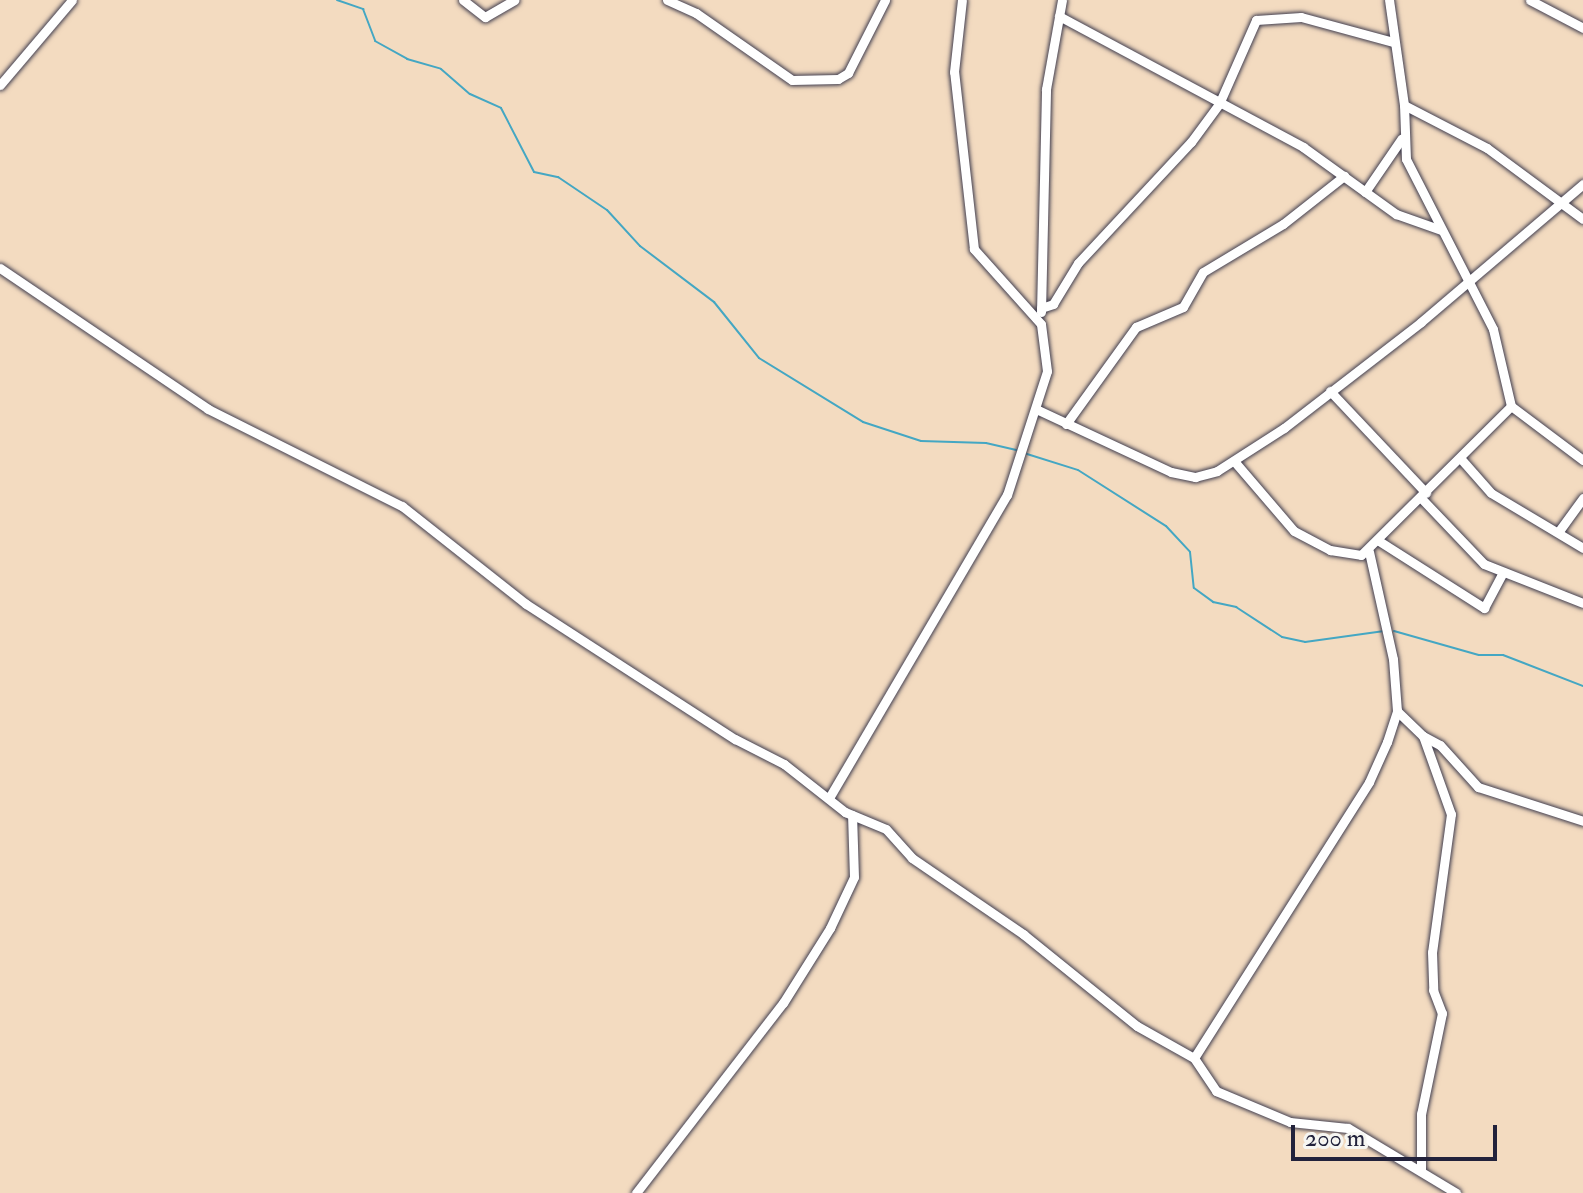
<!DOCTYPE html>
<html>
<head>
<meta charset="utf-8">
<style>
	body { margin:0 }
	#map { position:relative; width:1583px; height:1193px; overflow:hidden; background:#f3dbc0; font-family:"IM FELL Double Pica",serif }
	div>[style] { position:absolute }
	.stream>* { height:2px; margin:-1px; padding:0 1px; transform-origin:1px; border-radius:1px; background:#44a7c3 }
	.roads { filter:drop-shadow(0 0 2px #413e4f) drop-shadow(0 0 2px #413e4f) }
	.minor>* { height:9px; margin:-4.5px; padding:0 4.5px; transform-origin:4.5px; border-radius:4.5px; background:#fff }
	span { translate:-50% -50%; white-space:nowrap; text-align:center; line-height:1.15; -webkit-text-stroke:8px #f6f6f2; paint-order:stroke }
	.scale { position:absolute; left:1291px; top:1125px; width:206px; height:36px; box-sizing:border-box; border:4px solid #22223b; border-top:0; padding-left:10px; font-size:24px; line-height:28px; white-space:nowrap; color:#22223b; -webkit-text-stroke:6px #f6f6f2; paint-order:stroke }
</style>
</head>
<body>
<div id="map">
	<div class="stream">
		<i style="left:337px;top:0;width:28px;rotate:19deg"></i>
		<i style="left:363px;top:9px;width:34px;rotate:69deg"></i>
		<i style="left:375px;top:41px;width:37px;rotate:29deg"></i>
		<i style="left:407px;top:59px;width:35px;rotate:16deg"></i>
		<i style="left:441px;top:69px;width:38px;rotate:41deg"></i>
		<i style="left:470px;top:94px;width:34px;rotate:24deg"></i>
		<i style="left:501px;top:108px;width:72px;rotate:62.7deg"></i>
		<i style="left:534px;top:172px;width:25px;rotate:12deg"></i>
		<i style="left:558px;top:177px;width:59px;rotate:34deg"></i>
		<i style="left:607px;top:210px;width:49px;rotate:47.5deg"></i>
		<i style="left:640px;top:246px;width:93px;rotate:37.1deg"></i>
		<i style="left:714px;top:302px;width:72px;rotate:51.2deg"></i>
		<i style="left:759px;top:358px;width:122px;rotate:31.6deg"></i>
		<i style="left:863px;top:422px;width:61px;rotate:18.1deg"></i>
		<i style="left:921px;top:441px;width:65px;rotate:1.8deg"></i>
		<i style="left:986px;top:443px;width:31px;rotate:13deg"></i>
		<i style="left:1027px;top:454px;width:53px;rotate:17.4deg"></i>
		<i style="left:1078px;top:470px;width:104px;rotate:32.5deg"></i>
		<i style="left:1166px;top:526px;width:35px;rotate:47deg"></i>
		<i style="left:1190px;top:552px;width:36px;rotate:84deg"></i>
		<i style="left:1194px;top:588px;width:24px;rotate:36deg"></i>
		<i style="left:1213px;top:602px;width:24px;rotate:12deg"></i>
		<i style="left:1236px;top:607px;width:55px;rotate:33.1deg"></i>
		<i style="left:1282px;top:637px;width:24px;rotate:12deg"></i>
		<i style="left:1305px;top:642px;width:80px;rotate:-7.9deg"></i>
		<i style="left:1394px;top:631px;width:88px;rotate:15.8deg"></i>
		<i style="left:1479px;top:655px;width:24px"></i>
		<i style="left:1503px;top:655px;width:86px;rotate:21.2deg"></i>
	</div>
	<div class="roads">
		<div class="minor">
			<i style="left:463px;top:0;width:28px;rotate:38deg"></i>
			<i style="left:485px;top:17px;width:34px;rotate:-30deg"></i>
			<i style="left:667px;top:0;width:32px;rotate:24deg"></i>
			<i style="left:696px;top:13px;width:117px;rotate:34.9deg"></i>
			<i style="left:792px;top:80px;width:46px;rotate:-1.2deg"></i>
			<i style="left:838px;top:79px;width:12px;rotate:-31deg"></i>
			<i style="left:848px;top:73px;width:82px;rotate:-63.1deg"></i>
			<i style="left:1530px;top:0;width:60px;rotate:27.8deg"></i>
			<i style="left:1059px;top:16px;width:277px;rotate:28.2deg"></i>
			<i style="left:1303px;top:147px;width:115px;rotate:35.8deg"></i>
			<i style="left:1396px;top:214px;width:48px;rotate:19.6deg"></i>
			<i style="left:0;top:85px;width:111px;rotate:-49.7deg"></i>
			<i style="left:1404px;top:105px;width:93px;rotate:27.4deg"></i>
			<i style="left:1487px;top:148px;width:119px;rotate:36.5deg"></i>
			<i style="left:1365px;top:192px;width:65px;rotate:-55.6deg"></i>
			<i style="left:0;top:268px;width:251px;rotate:34.1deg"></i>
			<i style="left:208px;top:409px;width:217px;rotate:26.6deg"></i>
			<i style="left:402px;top:506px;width:158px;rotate:38.3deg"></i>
			<i style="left:526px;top:604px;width:249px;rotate:32.9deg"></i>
			<i style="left:735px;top:739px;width:55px;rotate:27deg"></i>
			<i style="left:784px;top:764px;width:78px;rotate:38.2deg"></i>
			<i style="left:845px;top:812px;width:44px;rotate:22.5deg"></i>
			<i style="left:886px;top:829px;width:39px;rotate:48deg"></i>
			<i style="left:912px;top:858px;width:135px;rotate:34.4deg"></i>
			<i style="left:1023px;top:934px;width:146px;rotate:38.9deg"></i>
			<i style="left:1137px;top:1026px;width:65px;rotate:29.3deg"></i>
			<i style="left:1194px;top:1058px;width:40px;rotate:56deg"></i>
			<i style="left:1216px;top:1091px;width:80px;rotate:22.7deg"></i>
			<i style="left:1290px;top:1122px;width:58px;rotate:5.9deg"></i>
			<i style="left:1348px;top:1128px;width:126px;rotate:31deg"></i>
			<i style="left:1041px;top:308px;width:13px;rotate:-18deg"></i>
			<i style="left:1053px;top:304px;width:48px;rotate:-58.6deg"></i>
			<i style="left:1078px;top:263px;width:166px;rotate:-47deg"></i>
			<i style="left:1191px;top:142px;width:47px;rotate:-53.6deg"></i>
			<i style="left:1219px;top:104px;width:92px;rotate:-66.2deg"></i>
			<i style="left:1256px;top:20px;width:45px;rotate:-3.8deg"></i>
			<i style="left:1301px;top:17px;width:95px;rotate:15.2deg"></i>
			<i style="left:1041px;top:312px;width:223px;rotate:-88.7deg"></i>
			<i style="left:1046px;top:89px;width:90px;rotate:-79.8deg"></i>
			<i style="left:1330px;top:391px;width:140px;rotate:46.7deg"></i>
			<i style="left:1511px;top:406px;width:90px;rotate:36.9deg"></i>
			<i style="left:1036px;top:409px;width:149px;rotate:25deg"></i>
			<i style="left:1171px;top:472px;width:25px;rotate:12deg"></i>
			<i style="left:1195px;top:477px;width:23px;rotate:-15deg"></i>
			<i style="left:1217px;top:471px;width:80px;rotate:-32.7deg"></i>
			<i style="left:1284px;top:428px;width:173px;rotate:-37.7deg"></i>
			<i style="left:1421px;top:322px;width:213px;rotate:-40.4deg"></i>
			<i style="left:1066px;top:424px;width:120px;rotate:-54.2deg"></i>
			<i style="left:1136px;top:327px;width:51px;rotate:-23.1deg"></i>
			<i style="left:1183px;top:307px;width:40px;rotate:-60.3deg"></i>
			<i style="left:1203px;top:272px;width:93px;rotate:-31deg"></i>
			<i style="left:1283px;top:224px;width:78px;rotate:-38.2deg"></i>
			<i style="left:1461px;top:459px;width:45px;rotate:48.6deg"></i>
			<i style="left:1491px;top:493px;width:107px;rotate:30.9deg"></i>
			<i style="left:1234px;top:461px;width:92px;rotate:49.4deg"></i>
			<i style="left:1294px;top:531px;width:41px;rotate:27.8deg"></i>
			<i style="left:1330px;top:550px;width:31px;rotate:9deg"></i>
			<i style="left:1361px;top:555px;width:211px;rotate:-44.8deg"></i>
			<i style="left:1511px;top:406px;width:79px;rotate:-103.2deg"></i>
			<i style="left:1493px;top:329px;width:191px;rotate:-117.1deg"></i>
			<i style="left:1406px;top:159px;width:54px;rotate:-92.1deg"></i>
			<i style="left:1404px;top:105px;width:106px;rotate:-98.1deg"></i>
			<i style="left:1421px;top:498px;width:91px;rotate:46.3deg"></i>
			<i style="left:1484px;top:564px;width:106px;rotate:21.5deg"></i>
			<i style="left:1559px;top:531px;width:41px;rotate:-54deg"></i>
			<i style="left:1379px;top:541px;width:125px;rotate:32.5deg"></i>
			<i style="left:1484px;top:608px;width:38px;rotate:-62deg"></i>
			<i style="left:1397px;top:711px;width:36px;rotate:44deg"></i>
			<i style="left:1423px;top:736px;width:83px;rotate:70.3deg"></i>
			<i style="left:1451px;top:814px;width:139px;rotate:97.8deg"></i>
			<i style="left:1432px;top:952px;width:38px;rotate:88deg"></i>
			<i style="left:1433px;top:990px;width:25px;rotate:69deg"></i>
			<i style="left:1442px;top:1013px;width:103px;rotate:101.7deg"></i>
			<i style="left:1421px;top:1114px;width:55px;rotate:90deg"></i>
			<i style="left:1423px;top:736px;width:19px;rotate:28deg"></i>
			<i style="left:1440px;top:745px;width:57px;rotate:47.9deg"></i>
			<i style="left:1478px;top:787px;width:110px;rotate:17.9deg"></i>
			<i style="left:829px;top:798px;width:351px;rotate:-59.6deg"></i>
			<i style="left:1007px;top:495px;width:130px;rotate:-72.1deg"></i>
			<i style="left:1047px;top:371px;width:47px;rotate:-97.3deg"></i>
			<i style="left:1041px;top:324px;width:101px;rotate:-131.8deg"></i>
			<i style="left:974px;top:249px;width:178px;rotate:-96.4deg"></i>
			<i style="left:954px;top:72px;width:72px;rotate:-83.7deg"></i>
			<i style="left:1194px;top:1058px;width:327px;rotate:-57.6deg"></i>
			<i style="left:1369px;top:782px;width:44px;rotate:-65.8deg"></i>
			<i style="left:1387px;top:742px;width:33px;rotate:-72deg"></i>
			<i style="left:1397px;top:711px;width:52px;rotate:-94.4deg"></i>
			<i style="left:1393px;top:659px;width:110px;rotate:-102.6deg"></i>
			<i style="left:636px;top:1193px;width:240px;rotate:-52.3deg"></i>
			<i style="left:783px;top:1003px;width:89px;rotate:-57.9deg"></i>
			<i style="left:830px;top:928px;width:56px;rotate:-64.8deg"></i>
			<i style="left:854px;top:877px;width:62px;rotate:-91.8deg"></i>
		</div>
	</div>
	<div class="scale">200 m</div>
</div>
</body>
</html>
